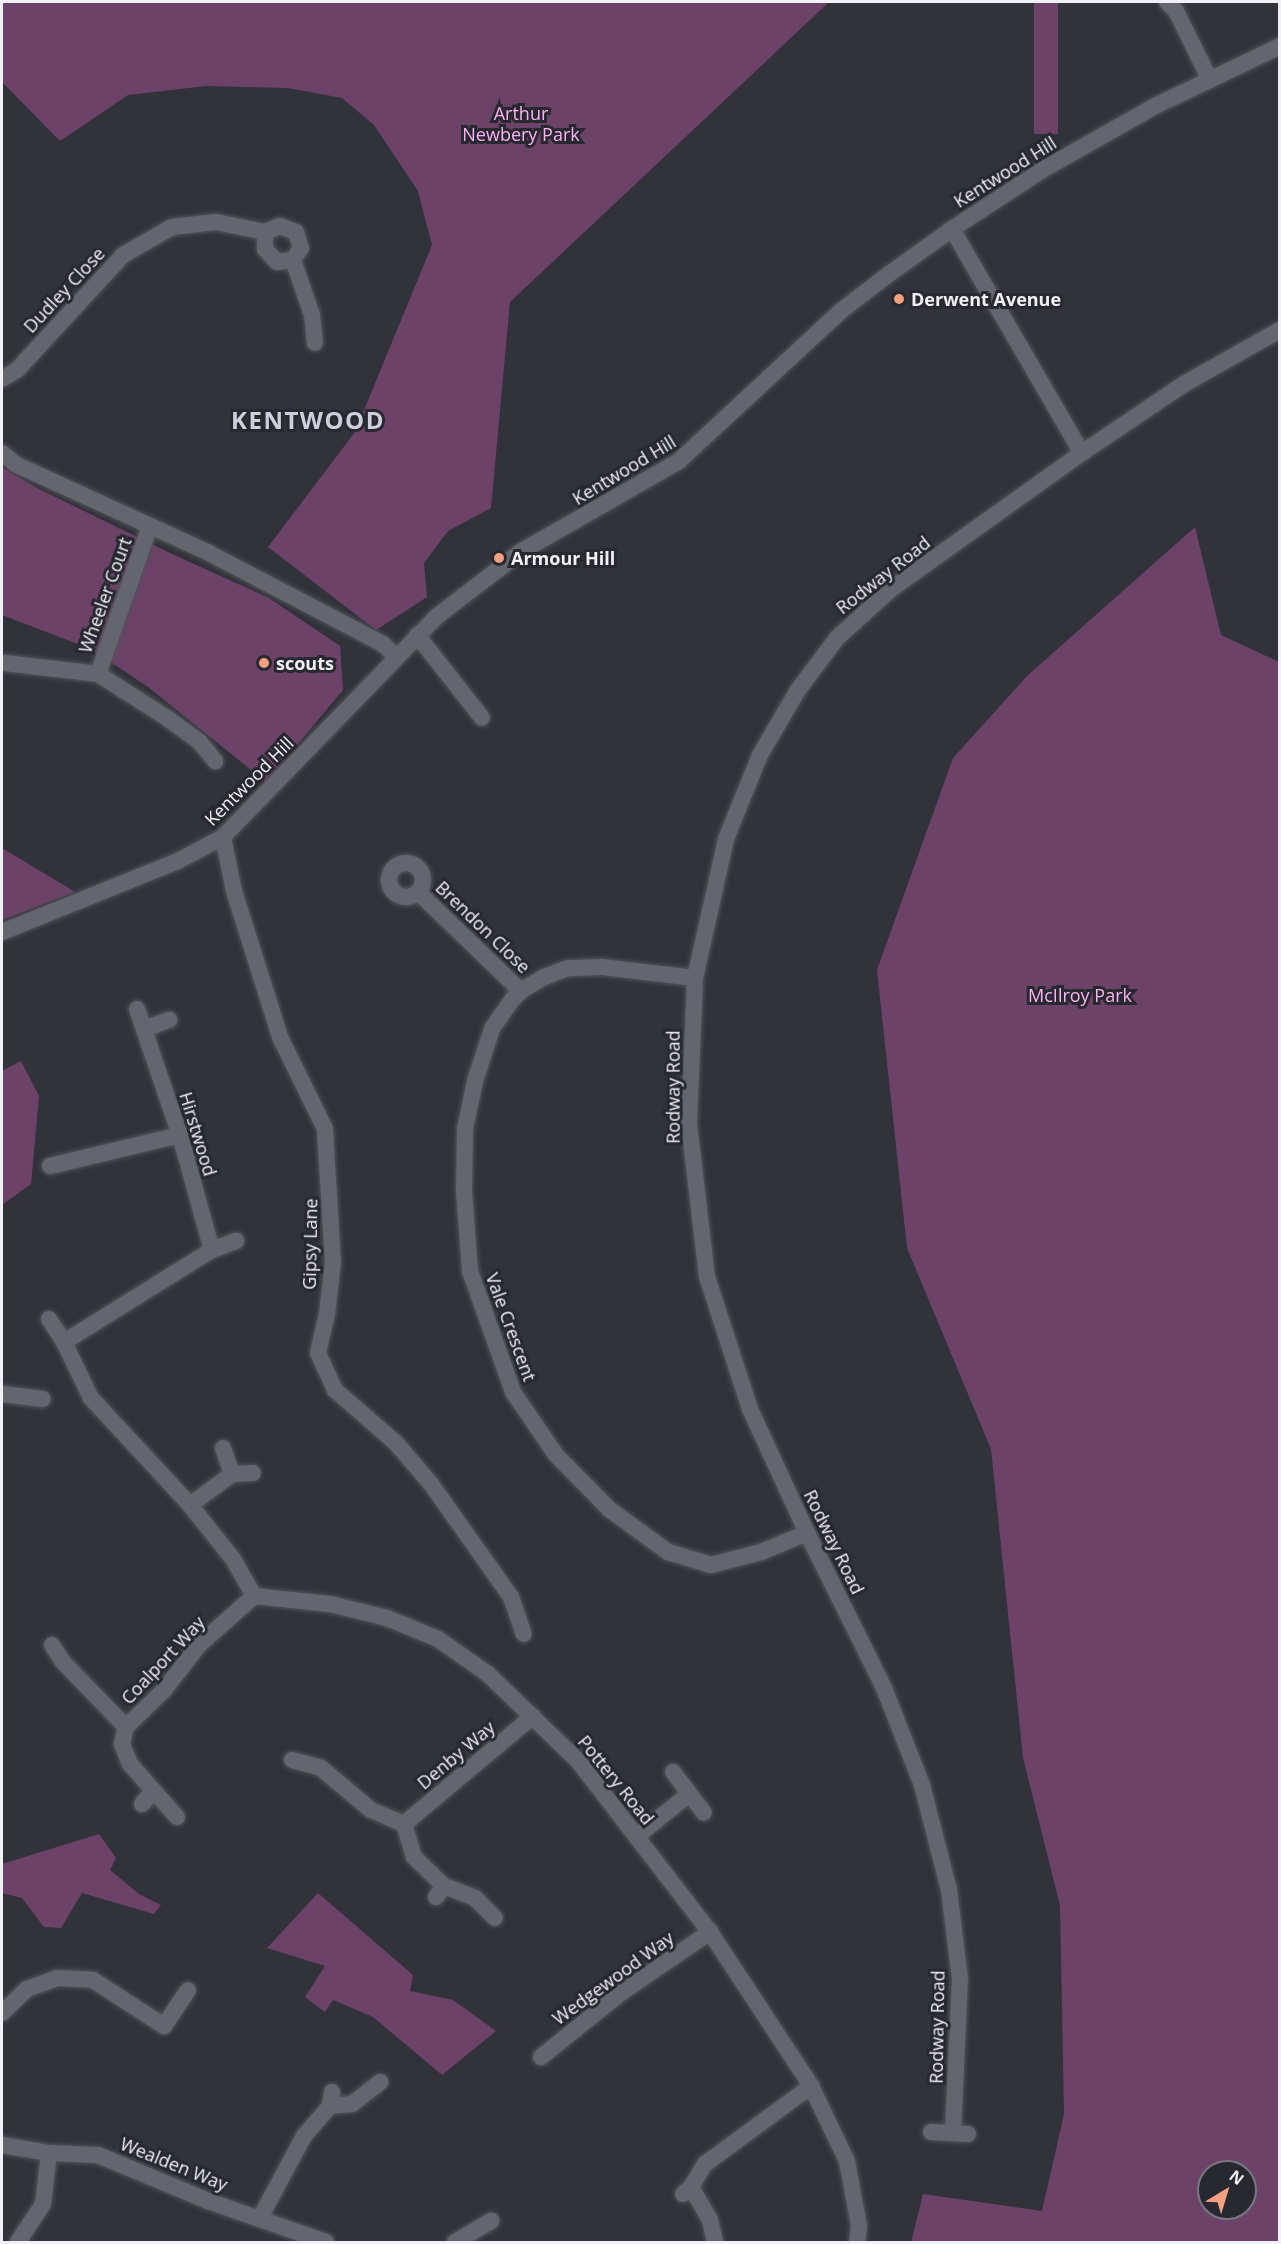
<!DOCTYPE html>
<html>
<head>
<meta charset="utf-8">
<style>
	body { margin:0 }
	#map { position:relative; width:1281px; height:2244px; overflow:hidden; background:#32323b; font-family:"Open Sans",sans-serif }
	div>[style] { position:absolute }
	.green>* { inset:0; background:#6d4268; transform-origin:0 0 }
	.roads { filter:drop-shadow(0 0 2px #515259) drop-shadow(0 0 2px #515259) }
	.minor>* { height:16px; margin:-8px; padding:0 8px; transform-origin:8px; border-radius:8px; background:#65656f }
	.minor>.ring { margin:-8px; padding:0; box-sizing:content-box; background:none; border:16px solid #65656f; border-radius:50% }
	.tertiary>* { height:16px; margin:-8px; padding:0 8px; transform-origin:8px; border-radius:8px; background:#65656f }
	.dots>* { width:16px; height:16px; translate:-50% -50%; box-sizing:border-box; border:3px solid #282831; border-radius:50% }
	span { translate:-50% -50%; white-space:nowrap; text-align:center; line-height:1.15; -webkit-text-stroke:6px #282831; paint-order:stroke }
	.park-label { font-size:18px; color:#fbb1f2 }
	.street-label { font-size:18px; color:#f0f0f6 }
	.poi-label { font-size:18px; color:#f0f0f6; font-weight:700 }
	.left { translate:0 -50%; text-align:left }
	.district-label { font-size:24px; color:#cecfda; font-weight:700; letter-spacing:1.5px }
	.frame { position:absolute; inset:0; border:3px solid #f0f0f6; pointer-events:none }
	.north { position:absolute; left:1197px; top:2160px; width:60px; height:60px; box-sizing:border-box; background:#282831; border:2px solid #787880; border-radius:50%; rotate:38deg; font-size:16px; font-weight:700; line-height:24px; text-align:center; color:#f0f0f6 }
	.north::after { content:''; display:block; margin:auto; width:21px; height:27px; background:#f2a080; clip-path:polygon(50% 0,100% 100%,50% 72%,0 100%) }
</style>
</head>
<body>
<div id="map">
	<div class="green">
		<i style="clip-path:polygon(2px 2px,829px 2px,510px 302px,491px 508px,448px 531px,424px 563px,427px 597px,376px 630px,268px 547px,355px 432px,432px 245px,418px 191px,374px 125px,342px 98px,288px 88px,206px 86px,128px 95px,60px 141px,2px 82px)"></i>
		<i style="left:1034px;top:2px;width:24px;height:132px"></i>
		<i style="clip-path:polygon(2px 467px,37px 488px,172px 554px,269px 598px,340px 646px,343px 690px,266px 782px,148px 687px,91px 649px,2px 615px)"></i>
		<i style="clip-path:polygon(evenodd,1195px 527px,1221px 635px,1279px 662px,1279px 2242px,911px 2242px,923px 2194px,1042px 2211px,1064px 2114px,1060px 1906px,1023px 1758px,991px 1449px,907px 1248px,877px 970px,953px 758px,1027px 676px,1195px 527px,1209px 2172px,1245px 2172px,1245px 2208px,1209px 2208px,1209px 2172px)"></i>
		<i style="clip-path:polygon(2px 848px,75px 892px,2px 920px)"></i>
		<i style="clip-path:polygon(21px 1061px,39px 1096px,31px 1184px,2px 1205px,2px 1071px)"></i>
		<i style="clip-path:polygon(99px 1834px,116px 1858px,110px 1870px,139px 1894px,161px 1905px,154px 1914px,82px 1893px,61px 1928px,44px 1927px,22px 1898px,2px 1893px,2px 1864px)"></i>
		<i style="clip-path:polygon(318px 1893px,413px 1975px,410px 1991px,453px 2000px,496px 2031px,442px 2075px,373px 2017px,333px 2000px,325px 2012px,305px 1997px,325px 1966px,267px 1948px)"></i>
	</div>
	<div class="roads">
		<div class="minor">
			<i style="left:1167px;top:2px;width:13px;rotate:45deg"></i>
			<i style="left:1176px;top:11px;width:77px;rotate:63.8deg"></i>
			<i style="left:952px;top:229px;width:259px;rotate:59.9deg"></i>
			<i style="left:293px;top:260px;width:58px;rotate:70.9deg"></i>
			<i style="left:312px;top:315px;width:28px;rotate:84deg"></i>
			<i style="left:2px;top:379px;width:17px;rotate:-31deg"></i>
			<i style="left:17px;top:370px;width:156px;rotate:-47.3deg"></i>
			<i style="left:123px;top:255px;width:56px;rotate:-29.7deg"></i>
			<i style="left:172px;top:227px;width:44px;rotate:-6.5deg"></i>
			<i style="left:216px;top:222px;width:50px;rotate:11.5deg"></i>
			<i style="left:265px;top:232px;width:16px;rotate:-22deg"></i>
			<i style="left:280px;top:226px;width:17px;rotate:21deg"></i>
			<i style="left:296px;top:232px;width:17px;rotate:73deg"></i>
			<i style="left:301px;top:248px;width:14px;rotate:124deg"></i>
			<i style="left:293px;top:260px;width:16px;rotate:173deg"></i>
			<i style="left:277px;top:262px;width:18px;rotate:-133deg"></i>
			<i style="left:265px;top:249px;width:17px;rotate:-90deg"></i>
			<i style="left:2px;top:453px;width:19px;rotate:39deg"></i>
			<i style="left:17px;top:465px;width:211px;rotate:24.6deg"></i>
			<i style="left:209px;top:553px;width:196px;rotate:27.6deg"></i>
			<i style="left:383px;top:644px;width:18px;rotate:45deg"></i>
			<i style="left:417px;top:635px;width:105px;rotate:51.9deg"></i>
			<i style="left:5px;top:663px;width:94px;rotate:6.7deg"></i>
			<i style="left:98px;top:674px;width:82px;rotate:32.5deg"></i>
			<i style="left:167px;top:718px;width:39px;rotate:36deg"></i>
			<i style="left:199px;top:741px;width:26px;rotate:51deg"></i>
			<i style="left:98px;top:674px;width:155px;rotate:-70.7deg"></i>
			<i style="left:223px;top:837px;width:55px;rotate:78.5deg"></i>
			<i style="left:234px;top:891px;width:153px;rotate:72.5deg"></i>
			<i style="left:280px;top:1037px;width:102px;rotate:63.9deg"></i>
			<i style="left:325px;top:1129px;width:133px;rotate:86.6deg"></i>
			<i style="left:333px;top:1262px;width:52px;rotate:96.6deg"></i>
			<i style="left:327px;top:1314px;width:40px;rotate:103deg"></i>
			<i style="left:318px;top:1353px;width:41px;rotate:65.3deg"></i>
			<i style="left:335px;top:1390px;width:81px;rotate:41deg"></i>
			<i style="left:396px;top:1443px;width:54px;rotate:49.5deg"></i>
			<i style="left:431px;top:1484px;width:138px;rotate:54.7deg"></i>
			<i style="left:511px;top:1597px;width:39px;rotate:71deg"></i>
			<i class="ring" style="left:389px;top:863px;width:18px;height:18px"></i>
			<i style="left:418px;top:892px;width:143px;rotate:43.9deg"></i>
			<i style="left:695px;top:978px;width:95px;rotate:-173.3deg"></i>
			<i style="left:601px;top:967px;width:33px;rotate:178deg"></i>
			<i style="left:568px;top:968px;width:26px;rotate:159deg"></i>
			<i style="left:544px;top:977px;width:27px;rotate:149deg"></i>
			<i style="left:521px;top:991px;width:13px;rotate:135deg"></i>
			<i style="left:512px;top:1000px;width:35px;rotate:125deg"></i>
			<i style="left:492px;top:1029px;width:55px;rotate:108.1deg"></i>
			<i style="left:475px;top:1081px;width:49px;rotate:101.8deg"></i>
			<i style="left:465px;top:1129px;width:62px;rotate:90.9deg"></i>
			<i style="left:464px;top:1191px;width:80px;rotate:85.7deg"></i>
			<i style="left:470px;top:1271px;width:128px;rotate:70.4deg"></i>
			<i style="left:513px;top:1392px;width:76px;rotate:55.7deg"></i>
			<i style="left:556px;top:1455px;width:76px;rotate:45.5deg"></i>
			<i style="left:609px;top:1509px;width:73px;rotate:36.1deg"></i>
			<i style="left:668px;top:1552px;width:45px;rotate:16.8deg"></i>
			<i style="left:711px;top:1565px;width:52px;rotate:-14.6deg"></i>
			<i style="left:761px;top:1552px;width:50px;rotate:-22.4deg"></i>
			<i style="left:137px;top:1009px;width:133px;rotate:71.2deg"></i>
			<i style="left:180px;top:1135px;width:119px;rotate:74.5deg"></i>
			<i style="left:144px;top:1029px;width:27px;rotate:-20deg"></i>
			<i style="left:50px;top:1166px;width:134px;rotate:-13.4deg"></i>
			<i style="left:49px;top:1319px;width:27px;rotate:57deg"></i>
			<i style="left:64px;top:1342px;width:62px;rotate:64.3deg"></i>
			<i style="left:91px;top:1398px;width:146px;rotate:47.2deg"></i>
			<i style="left:190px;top:1505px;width:69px;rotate:51.5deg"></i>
			<i style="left:233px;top:1559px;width:43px;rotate:60.4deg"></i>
			<i style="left:64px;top:1342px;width:174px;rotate:-31.9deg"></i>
			<i style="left:212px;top:1250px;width:26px;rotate:-21deg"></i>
			<i style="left:2px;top:1394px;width:41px;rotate:7deg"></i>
			<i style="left:223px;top:1448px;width:28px;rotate:71deg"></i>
			<i style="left:190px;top:1505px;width:52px;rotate:-36.4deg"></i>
			<i style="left:232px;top:1474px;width:21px;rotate:-3deg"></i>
			<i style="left:254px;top:1596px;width:76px;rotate:6deg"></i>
			<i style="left:330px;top:1604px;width:59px;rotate:13.8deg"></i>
			<i style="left:387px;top:1618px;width:55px;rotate:22.4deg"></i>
			<i style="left:438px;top:1639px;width:61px;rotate:35deg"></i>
			<i style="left:488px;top:1674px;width:127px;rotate:44deg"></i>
			<i style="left:579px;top:1762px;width:215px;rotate:52.4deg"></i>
			<i style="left:710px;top:1932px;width:184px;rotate:56.7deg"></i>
			<i style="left:811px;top:2086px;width:83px;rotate:64.4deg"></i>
			<i style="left:847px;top:2161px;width:66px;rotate:79.5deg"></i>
			<i style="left:859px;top:2226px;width:16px;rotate:97deg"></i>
			<i style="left:52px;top:1645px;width:20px;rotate:57deg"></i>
			<i style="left:63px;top:1662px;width:91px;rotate:45.9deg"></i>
			<i style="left:292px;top:1760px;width:30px;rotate:15deg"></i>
			<i style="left:321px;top:1768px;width:65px;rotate:40deg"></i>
			<i style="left:371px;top:1810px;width:36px;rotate:23deg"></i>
			<i style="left:673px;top:1772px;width:51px;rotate:52.9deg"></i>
			<i style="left:142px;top:1804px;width:16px;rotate:-50deg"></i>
			<i style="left:177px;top:1817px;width:71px;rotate:-131.6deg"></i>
			<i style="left:130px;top:1764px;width:22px;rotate:-112deg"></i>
			<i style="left:122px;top:1744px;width:17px;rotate:-77deg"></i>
			<i style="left:126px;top:1727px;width:53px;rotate:-44.2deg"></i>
			<i style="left:164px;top:1690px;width:57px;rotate:-52.1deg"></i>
			<i style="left:199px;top:1645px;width:74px;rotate:-41.7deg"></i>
			<i style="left:637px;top:1836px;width:67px;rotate:-38.9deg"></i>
			<i style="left:444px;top:1886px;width:42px;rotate:-136deg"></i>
			<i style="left:414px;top:1857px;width:34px;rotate:-107deg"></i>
			<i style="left:404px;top:1824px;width:168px;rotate:-39.9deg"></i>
			<i style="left:436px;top:1897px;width:14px;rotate:-54deg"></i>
			<i style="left:444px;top:1886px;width:33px;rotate:21deg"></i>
			<i style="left:475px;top:1898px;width:28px;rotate:45deg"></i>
			<i style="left:2px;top:2013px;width:35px;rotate:-44deg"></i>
			<i style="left:27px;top:1989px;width:33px;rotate:-20deg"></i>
			<i style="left:58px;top:1978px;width:35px;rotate:3deg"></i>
			<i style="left:93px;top:1980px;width:85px;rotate:32.9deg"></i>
			<i style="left:164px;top:2026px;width:43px;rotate:-56.3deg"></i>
			<i style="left:541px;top:2057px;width:99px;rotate:-38.8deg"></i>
			<i style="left:618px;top:1995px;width:112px;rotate:-34.4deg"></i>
			<i style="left:332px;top:2092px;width:14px;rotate:98deg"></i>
			<i style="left:330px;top:2106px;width:22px;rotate:-5deg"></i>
			<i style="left:352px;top:2104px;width:36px;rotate:-38deg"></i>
			<i style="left:931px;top:2132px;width:37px;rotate:3deg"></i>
			<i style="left:953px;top:2132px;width:153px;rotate:-87.4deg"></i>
			<i style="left:960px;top:1979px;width:90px;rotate:-97deg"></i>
			<i style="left:949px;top:1890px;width:108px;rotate:-104.4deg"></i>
			<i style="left:922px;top:1785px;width:104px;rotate:-111.4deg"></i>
			<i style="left:884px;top:1688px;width:173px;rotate:-116.4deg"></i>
			<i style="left:807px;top:1533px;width:136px;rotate:-114.7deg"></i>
			<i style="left:750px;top:1409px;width:139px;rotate:-108deg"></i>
			<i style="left:707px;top:1277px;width:155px;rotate:-96.7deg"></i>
			<i style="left:689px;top:1123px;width:145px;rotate:-87.6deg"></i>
			<i style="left:695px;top:978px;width:142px;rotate:-77.4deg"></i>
			<i style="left:726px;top:839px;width:91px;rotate:-68deg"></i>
			<i style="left:760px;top:755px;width:75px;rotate:-59.7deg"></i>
			<i style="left:798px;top:690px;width:65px;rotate:-53.1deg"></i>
			<i style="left:837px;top:638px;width:73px;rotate:-42.2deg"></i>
			<i style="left:891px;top:589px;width:234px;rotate:-35.5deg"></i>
			<i style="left:1082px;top:453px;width:123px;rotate:-34.1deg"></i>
			<i style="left:1184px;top:384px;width:110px;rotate:-29.4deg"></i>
			<i style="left:2px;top:2145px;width:48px;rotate:9.7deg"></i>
			<i style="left:49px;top:2153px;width:49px;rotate:2.3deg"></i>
			<i style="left:98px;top:2155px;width:119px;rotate:22.7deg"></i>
			<i style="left:208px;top:2201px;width:125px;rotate:19.2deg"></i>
			<i style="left:691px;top:2187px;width:38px;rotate:60deg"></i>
			<i style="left:710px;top:2220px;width:23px;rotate:77deg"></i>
			<i style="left:683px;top:2194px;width:11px;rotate:-41deg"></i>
			<i style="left:691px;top:2187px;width:27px;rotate:-59deg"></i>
			<i style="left:705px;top:2164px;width:132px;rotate:-36.3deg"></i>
			<i style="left:260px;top:2218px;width:93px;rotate:-61.8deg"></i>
			<i style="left:304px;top:2136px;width:40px;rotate:-49deg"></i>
			<i style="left:18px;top:2242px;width:45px;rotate:-56.7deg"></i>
			<i style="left:43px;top:2204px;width:51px;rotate:-83.3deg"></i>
			<i style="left:455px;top:2242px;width:42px;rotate:-30.3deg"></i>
		</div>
		<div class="tertiary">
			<i style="left:2px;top:932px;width:190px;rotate:-22deg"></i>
			<i style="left:178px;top:861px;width:51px;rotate:-28.1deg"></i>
			<i style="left:223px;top:837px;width:306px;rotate:-45.9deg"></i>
			<i style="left:436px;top:617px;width:108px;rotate:-37.5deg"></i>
			<i style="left:522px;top:551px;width:181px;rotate:-29.8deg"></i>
			<i style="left:679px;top:461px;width:222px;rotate:-42.8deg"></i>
			<i style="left:842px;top:310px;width:59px;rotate:-37.5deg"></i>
			<i style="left:889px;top:274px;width:77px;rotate:-35.5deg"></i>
			<i style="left:952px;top:229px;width:108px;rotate:-33.2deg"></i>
			<i style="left:1042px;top:170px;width:130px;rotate:-29.5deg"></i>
			<i style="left:1155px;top:106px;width:139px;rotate:-25.6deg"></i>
		</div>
	</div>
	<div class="dots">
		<i style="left:899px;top:299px;background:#f2a080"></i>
		<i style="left:499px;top:558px;background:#f2a080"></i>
		<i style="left:264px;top:663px;background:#f2a080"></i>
	</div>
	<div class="park-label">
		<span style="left:521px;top:124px">Arthur<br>Newbery Park</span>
		<span style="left:1080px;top:995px">McIlroy Park</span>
	</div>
	<div class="street-label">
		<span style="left:1005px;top:172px;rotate:-32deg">Kentwood Hill</span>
		<span style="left:64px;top:290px;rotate:-47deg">Dudley Close</span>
		<span style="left:624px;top:470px;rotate:-31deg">Kentwood Hill</span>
		<span style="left:883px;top:575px;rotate:-38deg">Rodway Road</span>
		<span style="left:105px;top:595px;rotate:-70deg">Wheeler Court</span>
		<span style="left:249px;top:781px;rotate:-45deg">Kentwood Hill</span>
		<span style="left:483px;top:927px;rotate:44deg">Brendon Close</span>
		<span style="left:673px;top:1087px;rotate:-90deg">Rodway Road</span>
		<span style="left:198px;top:1134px;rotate:73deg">Hirstwood</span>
		<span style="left:310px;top:1244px;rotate:-89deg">Gipsy Lane</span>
		<span style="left:511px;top:1327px;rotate:70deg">Vale Crescent</span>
		<span style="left:834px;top:1542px;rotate:64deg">Rodway Road</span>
		<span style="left:163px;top:1660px;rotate:-47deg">Coalport Way</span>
		<span style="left:456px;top:1755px;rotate:-40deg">Denby Way</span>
		<span style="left:616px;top:1780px;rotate:51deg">Pottery Road</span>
		<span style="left:613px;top:1978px;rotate:-36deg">Wedgewood Way</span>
		<span style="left:937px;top:2027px;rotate:-89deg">Rodway Road</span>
		<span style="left:174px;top:2164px;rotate:22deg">Wealden Way</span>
	</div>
	<div class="poi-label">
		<span class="left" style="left:911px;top:299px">Derwent Avenue</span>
		<span class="left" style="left:511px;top:558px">Armour Hill</span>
		<span class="left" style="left:276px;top:663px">scouts</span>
	</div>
	<div class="district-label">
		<span style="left:308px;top:420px">KENTWOOD</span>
	</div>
	<div class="frame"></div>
	<div class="north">N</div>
</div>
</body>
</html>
